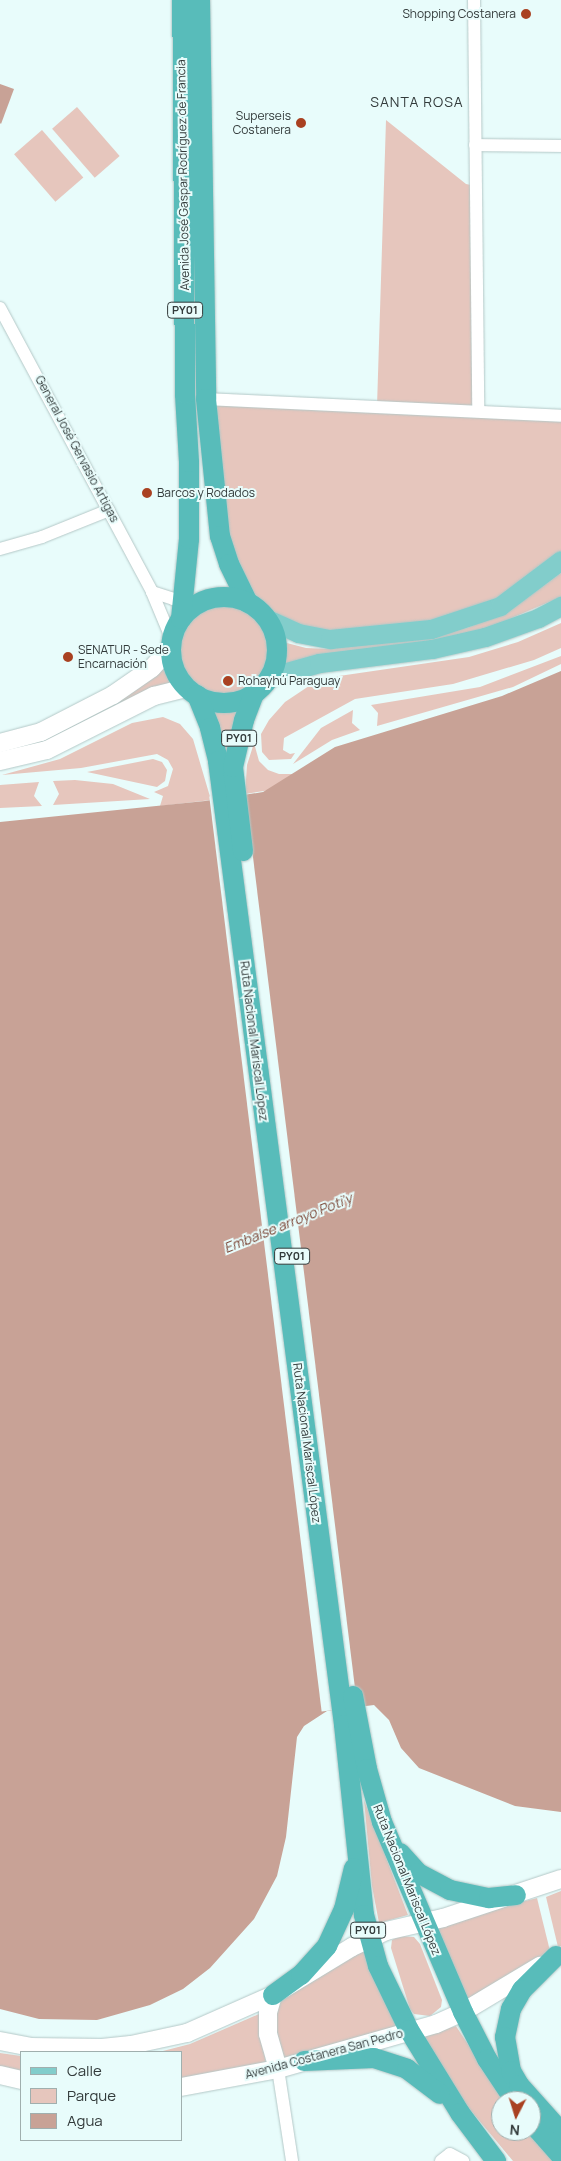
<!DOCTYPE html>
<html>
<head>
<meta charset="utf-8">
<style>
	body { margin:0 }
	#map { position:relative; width:561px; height:2161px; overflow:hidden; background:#e8fcfb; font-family:Manrope,sans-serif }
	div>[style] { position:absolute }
	.green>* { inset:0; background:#e6c6bd; transform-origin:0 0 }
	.round { border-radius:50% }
	.water>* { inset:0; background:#c8a296 }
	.pier>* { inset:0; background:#e8fcfb; transform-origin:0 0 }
	.roads { filter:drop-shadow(0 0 1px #b4c8c7) drop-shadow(0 0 1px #b4c8c7) }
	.minor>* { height:12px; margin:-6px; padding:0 6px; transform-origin:6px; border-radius:6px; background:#fff }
	.secondary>* { height:18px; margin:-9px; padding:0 9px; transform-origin:9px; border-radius:9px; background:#fff }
	.primary>* { height:19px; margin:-9.5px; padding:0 9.5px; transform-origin:9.5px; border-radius:9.5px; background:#82cdcb }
	.trunk>* { height:20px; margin:-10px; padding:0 10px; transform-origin:10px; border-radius:10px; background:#58bcba }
	.trunk>.ring { margin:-10px; padding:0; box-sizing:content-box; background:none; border:20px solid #58bcba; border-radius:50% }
	.dots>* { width:14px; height:14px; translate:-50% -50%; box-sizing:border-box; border:2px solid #e8fcfb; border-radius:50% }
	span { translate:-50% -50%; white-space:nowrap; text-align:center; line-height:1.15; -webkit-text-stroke:4px #e8fcfb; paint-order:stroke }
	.shield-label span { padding:1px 4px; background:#e8fcfb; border:1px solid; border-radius:4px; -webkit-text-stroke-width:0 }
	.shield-label { font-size:11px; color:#333b3b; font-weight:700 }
	.poi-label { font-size:12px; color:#333b3b }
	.right { translate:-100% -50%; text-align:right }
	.left { translate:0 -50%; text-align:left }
	.street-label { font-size:12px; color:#333b3b }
	.neighbourhood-label { font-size:14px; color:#333b3b; letter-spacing:1px }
	.water-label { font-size:14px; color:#7b4636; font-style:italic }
	.legend { position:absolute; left:20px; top:2051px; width:162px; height:90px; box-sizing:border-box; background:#e8fcfb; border:1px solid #a0afae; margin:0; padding:6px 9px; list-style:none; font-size:15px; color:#333b3b }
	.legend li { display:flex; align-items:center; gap:10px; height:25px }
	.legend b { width:25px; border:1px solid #a0afae }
	.north { position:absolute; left:491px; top:2091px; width:50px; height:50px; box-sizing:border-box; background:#e8fcfb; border:1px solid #a0afae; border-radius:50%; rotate:185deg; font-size:14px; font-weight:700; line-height:20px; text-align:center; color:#333b3b }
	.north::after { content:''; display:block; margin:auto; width:18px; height:22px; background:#a94121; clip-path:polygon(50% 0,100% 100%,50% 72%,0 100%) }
</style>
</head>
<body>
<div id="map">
	<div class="green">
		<i style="left:77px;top:107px;width:65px;height:33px;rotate:49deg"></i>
		<i style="clip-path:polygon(386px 120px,466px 184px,476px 186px,478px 411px,377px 406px)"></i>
		<i style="left:42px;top:130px;width:63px;height:37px;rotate:49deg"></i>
		<i style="clip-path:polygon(206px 399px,561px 417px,561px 560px,500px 606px,357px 638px,267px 619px,248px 603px,229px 564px)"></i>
		<i style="clip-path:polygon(561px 573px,561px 597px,479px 632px,286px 666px,283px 642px,306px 648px,329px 649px,467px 628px,512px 609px)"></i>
		<i class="round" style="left:180px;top:606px;width:88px;height:88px"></i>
		<i style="clip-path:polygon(561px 623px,561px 648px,534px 660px,453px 684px,355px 699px,284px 738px,283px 750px,290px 754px,295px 753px,291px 759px,269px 760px,262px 752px,261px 734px,269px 720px,285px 702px,312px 684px,339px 676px,469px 657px,518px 642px)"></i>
		<i style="clip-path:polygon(561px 656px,561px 664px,513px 687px,377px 726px,378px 713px,371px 705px,480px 687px)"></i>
		<i style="clip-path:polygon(162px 666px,171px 685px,46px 746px,0 756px,0 746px)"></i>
		<i style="clip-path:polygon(207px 705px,223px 707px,243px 705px,229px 767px)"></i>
		<i style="clip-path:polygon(353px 710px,352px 723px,360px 730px,332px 740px,293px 764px,321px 728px)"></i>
		<i style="clip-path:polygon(163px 717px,180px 724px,193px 739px,211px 800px,160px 806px,163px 796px,154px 792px,168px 786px,173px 769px,168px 760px,157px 754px,81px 768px,2px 775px,60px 759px,132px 723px)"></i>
		<i style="clip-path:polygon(254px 743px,259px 761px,268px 770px,279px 774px,295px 774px,270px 790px,245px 794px,247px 765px)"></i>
		<i style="clip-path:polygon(153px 759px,162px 762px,167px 770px,165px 781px,157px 787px,87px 772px)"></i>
		<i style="clip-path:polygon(75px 780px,113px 784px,150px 799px,53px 805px,59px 794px,53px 781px)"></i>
		<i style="clip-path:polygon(39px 782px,34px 796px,42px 806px,0 808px,0 785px)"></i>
		<i style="clip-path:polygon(364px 1800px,408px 1915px,379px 1923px,372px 1886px)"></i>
		<i style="clip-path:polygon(561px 1891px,561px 1946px,558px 1947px,546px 1897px)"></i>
		<i style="clip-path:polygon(537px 1898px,550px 1951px,463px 2005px,431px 1925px)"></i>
		<i style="clip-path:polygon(399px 1936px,414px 1937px,420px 1944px,442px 2000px,441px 2007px,430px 2016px,414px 2014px,410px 2009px,391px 1948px,392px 1940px)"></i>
		<i style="clip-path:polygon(367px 1947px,401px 2031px,283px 2061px,274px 2017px,278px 2003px)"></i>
		<i style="clip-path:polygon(259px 2014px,266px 2063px,181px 2081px,181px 2052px,159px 2052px,190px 2044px)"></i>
		<i style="clip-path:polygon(456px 2026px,505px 2101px,501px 2101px,501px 2131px,527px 2131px,553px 2161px,513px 2161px,452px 2088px,419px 2037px)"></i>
		<i style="clip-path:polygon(0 2053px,21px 2056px,21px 2074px,0 2067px)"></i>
	</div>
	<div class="water">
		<i style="clip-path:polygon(0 84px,14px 89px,1px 124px,0 123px)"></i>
		<i style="clip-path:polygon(561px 671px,561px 1812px,515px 1806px,419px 1768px,401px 1748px,389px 1720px,374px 1705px,327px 1711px,304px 1726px,297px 1737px,286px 1837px,277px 1876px,254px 1919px,210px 1968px,183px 1989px,150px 2005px,97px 2020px,39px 2019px,0 2009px,0 822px,205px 801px,263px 792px,335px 747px,502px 696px)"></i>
	</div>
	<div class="pier">
		<i style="left:245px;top:792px;width:922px;height:36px;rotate:83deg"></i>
	</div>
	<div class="roads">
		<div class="minor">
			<i style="left:474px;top:0;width:411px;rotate:89.4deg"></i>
			<i style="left:475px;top:145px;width:86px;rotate:0.7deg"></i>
			<i style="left:0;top:308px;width:322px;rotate:61.8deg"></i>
			<i style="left:152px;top:592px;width:52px;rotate:67.4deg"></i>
			<i style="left:206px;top:399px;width:355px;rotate:2.7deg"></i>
			<i style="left:0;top:549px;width:44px;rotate:-15.9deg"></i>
			<i style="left:42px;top:537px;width:72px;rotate:-21.9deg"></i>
			<i style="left:152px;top:592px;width:22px;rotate:18deg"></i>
			<i style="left:173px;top:599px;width:29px;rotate:6deg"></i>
			<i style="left:278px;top:2069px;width:93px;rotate:81.3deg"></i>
			<i style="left:441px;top:2161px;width:11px;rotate:-38deg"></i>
			<i style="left:450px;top:2154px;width:15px;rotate:28deg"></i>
		</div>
		<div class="secondary">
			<i style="left:0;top:743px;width:42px;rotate:-15deg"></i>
			<i style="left:41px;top:732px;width:81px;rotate:-27.2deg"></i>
			<i style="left:113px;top:695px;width:47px;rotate:-34.7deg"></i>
			<i style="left:152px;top:668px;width:28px;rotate:-48deg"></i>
			<i style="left:0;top:761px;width:48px;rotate:-13.2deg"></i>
			<i style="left:47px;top:750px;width:120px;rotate:-26.8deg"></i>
			<i style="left:154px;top:696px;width:34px;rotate:-14deg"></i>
			<i style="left:273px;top:1995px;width:18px;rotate:106deg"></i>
			<i style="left:268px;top:2012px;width:22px;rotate:90deg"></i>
			<i style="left:268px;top:2034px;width:36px;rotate:74deg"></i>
			<i style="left:0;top:2041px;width:31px;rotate:11deg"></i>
			<i style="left:30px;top:2047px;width:72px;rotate:0.8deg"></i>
			<i style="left:102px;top:2048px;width:29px;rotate:-6deg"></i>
			<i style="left:131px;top:2045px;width:57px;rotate:-12.1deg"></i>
			<i style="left:187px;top:2033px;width:94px;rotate:-23.8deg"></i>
			<i style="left:273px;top:1995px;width:92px;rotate:-31.3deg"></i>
			<i style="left:352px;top:1947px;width:38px;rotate:-25deg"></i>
			<i style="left:386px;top:1931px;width:58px;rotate:-12.8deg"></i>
			<i style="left:443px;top:1918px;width:124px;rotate:-18.3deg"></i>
			<i style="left:0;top:2075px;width:22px;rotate:13deg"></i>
			<i style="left:181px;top:2087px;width:99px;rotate:-10.5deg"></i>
			<i style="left:278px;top:2069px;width:164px;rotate:-15.9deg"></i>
			<i style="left:436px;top:2024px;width:30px;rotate:-24deg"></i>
			<i style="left:463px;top:2012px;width:90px;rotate:-30.9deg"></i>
		</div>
		<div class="primary">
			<i style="left:267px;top:619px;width:34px;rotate:24deg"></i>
			<i style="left:298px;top:633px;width:33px;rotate:11deg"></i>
			<i style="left:330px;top:639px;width:101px;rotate:-5.7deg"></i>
			<i style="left:431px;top:629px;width:73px;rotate:-18.4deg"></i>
			<i style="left:500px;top:606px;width:76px;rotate:-37deg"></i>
			<i style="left:269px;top:677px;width:52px;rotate:-15.6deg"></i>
			<i style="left:319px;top:663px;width:114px;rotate:-7.1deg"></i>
			<i style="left:432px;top:649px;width:54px;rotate:-12.8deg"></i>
			<i style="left:485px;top:637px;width:56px;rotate:-19.7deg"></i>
			<i style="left:538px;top:618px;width:26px;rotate:-28deg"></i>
		</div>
		<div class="trunk">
			<i style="left:200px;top:0;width:399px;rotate:89.1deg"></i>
			<i style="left:206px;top:399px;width:138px;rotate:84.2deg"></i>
			<i style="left:220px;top:536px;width:29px;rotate:72deg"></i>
			<i style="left:229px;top:564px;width:43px;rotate:64deg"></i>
			<i class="ring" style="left:171px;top:597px;width:86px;height:86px"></i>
			<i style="left:181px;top:619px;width:80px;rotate:-84.3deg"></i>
			<i style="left:189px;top:539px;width:77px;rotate:-90deg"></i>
			<i style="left:189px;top:462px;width:68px;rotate:-93.4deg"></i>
			<i style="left:185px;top:394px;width:394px;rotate:-90.4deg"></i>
			<i style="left:197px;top:695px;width:35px;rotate:68deg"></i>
			<i style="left:210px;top:728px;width:34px;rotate:76deg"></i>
			<i style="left:218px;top:761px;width:972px;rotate:82.55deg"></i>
			<i style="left:344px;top:1725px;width:191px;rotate:84deg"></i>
			<i style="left:364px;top:1915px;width:53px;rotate:74.6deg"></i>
			<i style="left:378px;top:1966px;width:71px;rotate:64.2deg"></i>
			<i style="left:409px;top:2030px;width:97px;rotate:58.4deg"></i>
			<i style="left:460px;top:2113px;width:60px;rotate:53.1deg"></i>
			<i style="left:243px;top:851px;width:85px;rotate:-96.8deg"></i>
			<i style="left:233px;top:767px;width:48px;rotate:-76.8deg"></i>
			<i style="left:244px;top:720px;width:30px;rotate:-69deg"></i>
			<i style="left:353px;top:1696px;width:74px;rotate:79.1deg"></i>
			<i style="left:367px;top:1769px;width:55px;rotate:74.2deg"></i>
			<i style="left:382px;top:1822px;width:207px;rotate:66.9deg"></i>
			<i style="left:463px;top:2012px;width:53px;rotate:62.9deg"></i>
			<i style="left:487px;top:2059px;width:50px;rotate:56.3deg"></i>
			<i style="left:400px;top:1853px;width:27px;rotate:48deg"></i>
			<i style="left:418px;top:1873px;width:36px;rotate:28deg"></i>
			<i style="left:450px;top:1890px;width:40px;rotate:12deg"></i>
			<i style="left:489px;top:1898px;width:27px;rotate:-6deg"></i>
			<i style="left:556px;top:1956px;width:48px;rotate:135deg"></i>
			<i style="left:522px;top:1990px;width:22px;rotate:120deg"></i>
			<i style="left:511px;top:2009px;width:29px;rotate:102deg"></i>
			<i style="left:505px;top:2037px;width:35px;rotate:80deg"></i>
			<i style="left:511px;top:2071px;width:16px;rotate:60deg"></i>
			<i style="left:519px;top:2085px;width:63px;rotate:48.2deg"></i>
			<i style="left:273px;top:1995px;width:34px;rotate:-36deg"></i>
			<i style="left:301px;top:1975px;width:39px;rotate:-48deg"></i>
			<i style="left:327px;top:1946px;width:41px;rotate:-65.3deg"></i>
			<i style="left:344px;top:1909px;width:42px;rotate:-76.3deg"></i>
			<i style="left:304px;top:2061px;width:70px;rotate:-2.5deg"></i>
			<i style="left:374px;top:2058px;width:35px;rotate:18deg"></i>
			<i style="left:407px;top:2069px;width:41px;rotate:37.1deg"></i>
			<i style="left:531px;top:2122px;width:45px;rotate:48.6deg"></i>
		</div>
	</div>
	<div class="dots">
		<i style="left:526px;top:14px;background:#a94121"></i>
		<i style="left:301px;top:123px;background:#a94121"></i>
		<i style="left:147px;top:493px;background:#a94121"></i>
		<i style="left:68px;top:657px;background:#a94121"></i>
		<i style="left:228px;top:681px;background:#a94121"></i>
	</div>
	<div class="shield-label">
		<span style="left:185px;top:310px">PY01</span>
		<span style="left:239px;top:738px">PY01</span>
		<span style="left:292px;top:1256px">PY01</span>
		<span style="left:368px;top:1930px">PY01</span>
	</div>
	<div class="poi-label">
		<span class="right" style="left:516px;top:14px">Shopping Costanera</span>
		<span class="right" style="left:291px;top:123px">Superseis<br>Costanera</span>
		<span class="left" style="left:157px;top:493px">Barcos y Rodados</span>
		<span class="left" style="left:78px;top:657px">SENATUR - Sede<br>Encarnación</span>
		<span class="left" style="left:238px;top:681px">Rohayhú Paraguay</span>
	</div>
	<div class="street-label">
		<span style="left:183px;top:175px;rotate:-91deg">Avenida José Gaspar Rodríguez de Francia</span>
		<span style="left:77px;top:449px;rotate:62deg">General José Gervasio Artigas</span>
		<span style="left:254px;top:1041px;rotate:83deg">Ruta Nacional Mariscal López</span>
		<span style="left:307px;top:1443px;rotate:83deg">Ruta Nacional Mariscal López</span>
		<span style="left:407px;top:1880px;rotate:68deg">Ruta Nacional Mariscal López</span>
		<span style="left:324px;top:2054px;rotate:-15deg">Avenida Costanera San Pedro</span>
	</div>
	<div class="neighbourhood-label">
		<span style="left:417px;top:102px">SANTA ROSA</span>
	</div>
	<div class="water-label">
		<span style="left:288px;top:1223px;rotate:-22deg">Embalse arroyo Poti'y</span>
	</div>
	<ul class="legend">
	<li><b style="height:6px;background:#82cdcb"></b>Calle</li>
	<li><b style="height:14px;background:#e6c6bd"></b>Parque</li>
	<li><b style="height:14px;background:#c8a296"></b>Agua</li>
	</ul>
	<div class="north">N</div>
</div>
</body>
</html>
